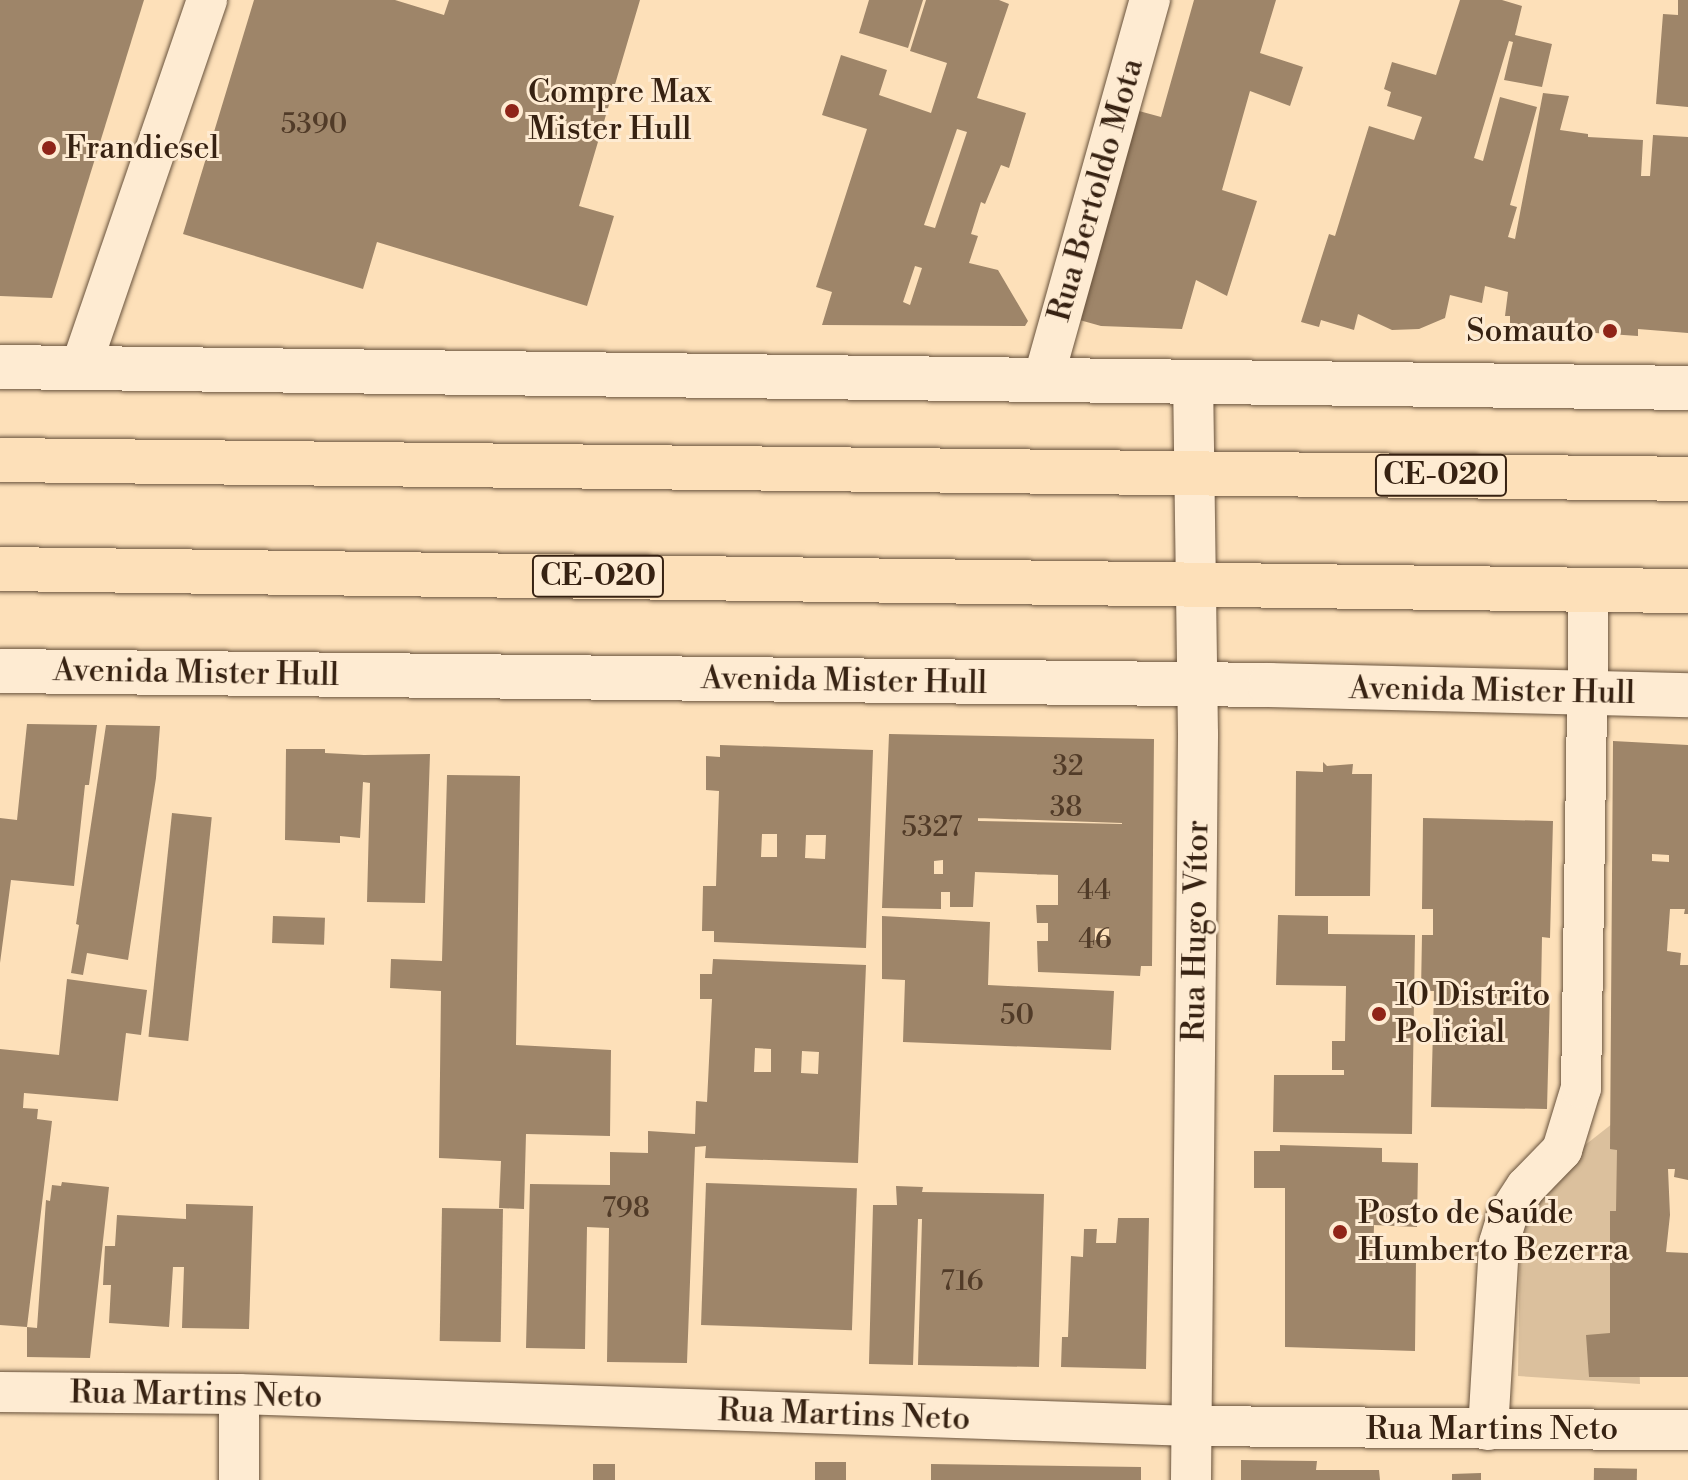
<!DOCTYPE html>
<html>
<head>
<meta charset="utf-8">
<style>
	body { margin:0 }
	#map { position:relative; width:1688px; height:1480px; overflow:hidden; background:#fde0b9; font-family:"Libre Bodoni",serif }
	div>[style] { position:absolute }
	.green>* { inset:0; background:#dbc09d }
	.building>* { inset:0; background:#9e8569; transform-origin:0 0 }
	.roads { filter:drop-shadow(0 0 2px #68523c) drop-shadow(0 0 2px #68523c) }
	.minor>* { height:40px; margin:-20px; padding:0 20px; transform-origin:20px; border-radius:20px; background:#feebd2 }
	.secondary>* { height:44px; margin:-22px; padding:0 22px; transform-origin:22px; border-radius:22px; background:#feebd2 }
	.trunk>* { height:44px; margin:-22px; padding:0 22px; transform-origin:22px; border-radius:22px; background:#fde0b9 }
	.dots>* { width:22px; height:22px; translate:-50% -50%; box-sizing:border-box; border:4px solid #feebd2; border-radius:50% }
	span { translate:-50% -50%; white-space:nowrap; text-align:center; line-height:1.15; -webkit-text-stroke:6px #feebd2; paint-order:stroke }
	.number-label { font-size:28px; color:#513b28 }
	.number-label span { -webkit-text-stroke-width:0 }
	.shield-label span { padding:2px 6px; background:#feebd2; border:2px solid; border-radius:6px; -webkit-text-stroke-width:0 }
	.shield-label { font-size:30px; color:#372212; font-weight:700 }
	.poi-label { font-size:32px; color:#372212 }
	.left { translate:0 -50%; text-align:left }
	.right { translate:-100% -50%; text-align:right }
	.street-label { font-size:32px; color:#372212 }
</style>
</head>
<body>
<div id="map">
	<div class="green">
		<i style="clip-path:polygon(1631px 1109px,1640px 1384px,1518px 1376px,1520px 1238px,1537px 1197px,1580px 1149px)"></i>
	</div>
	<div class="building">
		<i style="clip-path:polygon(0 0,144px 0,52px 298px,0 296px)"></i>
		<i style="clip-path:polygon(254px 0,395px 0,444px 15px,449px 0,640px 0,579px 206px,614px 216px,587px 306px,377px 242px,363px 289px,183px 234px)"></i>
		<i style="clip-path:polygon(869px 0,923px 0,908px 48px,859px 33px)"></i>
		<i style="clip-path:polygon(evenodd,926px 0,999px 0,1009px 4px,977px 98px,1026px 113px,1009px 168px,1001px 165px,985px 204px,981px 202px,971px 234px,978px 236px,969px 263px,998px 270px,1028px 321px,1025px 326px,822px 325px,832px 292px,816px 287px,867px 129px,822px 115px,841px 55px,887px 70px,879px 95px,931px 113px,947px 63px,910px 51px,926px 0,957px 129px,967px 132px,935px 228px,924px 225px,957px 129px,926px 0,915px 266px,922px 268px,910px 305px,903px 302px,915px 266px)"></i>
		<i style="clip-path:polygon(1194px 0,1276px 0,1260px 53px,1303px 67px,1290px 106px,1250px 91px,1222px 190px,1257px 201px,1227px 296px,1196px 280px,1182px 329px,1101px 326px,1076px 319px,1139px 111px,1161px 117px)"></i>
		<i style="clip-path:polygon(1460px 0,1502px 0,1522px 6px,1515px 35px,1552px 44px,1542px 87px,1504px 80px,1513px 42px,1509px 41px,1474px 158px,1483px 161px,1500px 97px,1537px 107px,1510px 205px,1517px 207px,1508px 237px,1515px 239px,1543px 93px,1569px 96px,1560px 130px,1588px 134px,1588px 137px,1643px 140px,1641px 176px,1650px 176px,1653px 135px,1688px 137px,1688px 333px,1638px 329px,1638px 336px,1510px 327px,1510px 316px,1505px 316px,1508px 292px,1485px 286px,1482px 303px,1450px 295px,1445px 318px,1419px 329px,1392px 330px,1358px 314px,1354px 330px,1321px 320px,1319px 327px,1301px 322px,1329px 234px,1335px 236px,1369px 126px,1414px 140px,1422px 117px,1387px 106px,1391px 92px,1384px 89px,1392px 62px,1436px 75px)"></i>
		<i style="clip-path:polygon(1678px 0,1688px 0,1688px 107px,1656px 104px,1663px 14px,1678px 15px)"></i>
		<i style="clip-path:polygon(27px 724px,97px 725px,89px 785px,85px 785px,74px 886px,11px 880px,0 963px,0 818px,17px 820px)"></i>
		<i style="clip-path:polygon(106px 725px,160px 726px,156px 778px,128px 960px,87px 953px,83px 975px,71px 973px,79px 925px,76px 924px)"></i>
		<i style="clip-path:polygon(evenodd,889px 734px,1154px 739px,1152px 966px,1141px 966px,1140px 976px,1038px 972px,1037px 941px,1048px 941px,1048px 923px,1037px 923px,1036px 905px,1058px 905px,1058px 875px,975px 872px,973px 907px,950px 907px,950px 892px,941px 892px,941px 909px,882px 908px,889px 734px,978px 818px,1122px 823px,1122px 824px,978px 821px,978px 818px,889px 734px,943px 860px,943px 874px,934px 874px,934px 861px,943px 860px,889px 734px,1095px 928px,1109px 929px,1109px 940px,1095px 940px,1095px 928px)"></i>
		<i style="clip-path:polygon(evenodd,1613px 741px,1688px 745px,1688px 914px,1684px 914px,1685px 909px,1670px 909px,1667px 951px,1681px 953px,1680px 965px,1688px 965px,1688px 1180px,1674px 1177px,1675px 1169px,1668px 1169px,1670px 1215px,1666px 1252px,1688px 1253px,1688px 1377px,1589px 1377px,1586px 1335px,1610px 1333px,1610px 1211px,1616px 1211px,1617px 1150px,1610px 1149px,1613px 741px,1652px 854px,1669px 855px,1669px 862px,1652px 861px,1652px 854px)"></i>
		<i style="clip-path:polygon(evenodd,720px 745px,873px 750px,866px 948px,714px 942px,714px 931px,702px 931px,703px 886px,716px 886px,719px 791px,706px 790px,706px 756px,720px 757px,720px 745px,762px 834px,777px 834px,777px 857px,761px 857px,762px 834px,720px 745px,806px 835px,826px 835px,825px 859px,805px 858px,806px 835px)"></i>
		<i style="clip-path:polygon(286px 749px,325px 749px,325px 753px,364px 755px,430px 754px,425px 903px,367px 902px,370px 783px,363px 782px,360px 838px,340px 836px,340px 843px,285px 840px)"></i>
		<i style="clip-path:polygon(1323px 762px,1327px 766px,1353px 764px,1352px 774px,1372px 774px,1370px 896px,1295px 896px,1296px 771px,1323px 772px)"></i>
		<i style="clip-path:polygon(447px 775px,520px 776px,516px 1045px,611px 1050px,610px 1136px,526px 1134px,524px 1209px,499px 1208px,501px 1161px,439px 1158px,441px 991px,390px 988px,391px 959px,442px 961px)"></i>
		<i style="left:172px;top:813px;width:40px;height:225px;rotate:6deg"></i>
		<i style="clip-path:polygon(1423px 818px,1553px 821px,1550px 938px,1542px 937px,1541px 992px,1550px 993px,1547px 1109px,1431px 1107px,1434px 991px,1421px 991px,1422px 935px,1433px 935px,1433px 909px,1422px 909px)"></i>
		<i style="clip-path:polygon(1278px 915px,1328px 916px,1328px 934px,1415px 935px,1412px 1134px,1273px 1132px,1274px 1075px,1344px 1075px,1344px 1070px,1332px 1070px,1332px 1041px,1345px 1041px,1346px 986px,1276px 985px)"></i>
		<i style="left:273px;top:916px;width:52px;height:27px;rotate:2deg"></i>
		<i style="clip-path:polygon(882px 916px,990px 922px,988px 985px,1114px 991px,1111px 1050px,903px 1042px,905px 980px,882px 979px)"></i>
		<i style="clip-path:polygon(evenodd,713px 959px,866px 965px,858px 1163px,705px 1158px,706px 1146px,695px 1147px,687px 1363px,607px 1362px,609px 1228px,587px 1227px,585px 1349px,526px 1348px,530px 1184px,610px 1185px,610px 1152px,648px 1153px,648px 1131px,695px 1134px,696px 1101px,707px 1102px,712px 999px,700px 999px,700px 974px,712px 974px,713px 959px,755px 1048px,771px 1049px,771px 1072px,754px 1072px,755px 1048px,713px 959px,802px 1051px,819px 1052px,818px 1074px,801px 1073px,802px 1051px)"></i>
		<i style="clip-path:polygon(67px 979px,147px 990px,141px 1035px,126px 1033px,118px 1101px,24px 1093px,23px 1108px,38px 1109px,37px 1119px,52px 1121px,27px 1327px,0 1325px,0 1049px,59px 1055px)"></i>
		<i style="clip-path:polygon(1280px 1145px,1382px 1148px,1382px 1162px,1418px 1163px,1417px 1227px,1374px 1225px,1373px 1259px,1416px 1260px,1415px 1351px,1285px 1347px,1285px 1188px,1254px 1188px,1254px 1151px,1280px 1151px)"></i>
		<i style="clip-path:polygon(62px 1182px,109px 1187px,90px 1358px,27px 1357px,27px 1327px,37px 1328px,46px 1200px,50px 1201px,52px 1185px,61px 1186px)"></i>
		<i style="left:706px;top:1183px;width:151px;height:142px;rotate:2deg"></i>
		<i style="clip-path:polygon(896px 1186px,923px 1187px,922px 1192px,1044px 1194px,1039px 1367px,918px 1365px,922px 1219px,918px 1219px,913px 1365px,869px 1364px,873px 1205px,897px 1205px)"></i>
		<i style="clip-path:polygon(186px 1204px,253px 1206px,249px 1329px,182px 1328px,184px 1267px,173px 1267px,169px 1327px,109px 1323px,111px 1285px,103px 1285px,105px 1246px,115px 1246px,117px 1215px,186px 1219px)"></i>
		<i style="left:442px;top:1208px;width:61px;height:133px;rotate:1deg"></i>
		<i style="clip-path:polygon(1118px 1218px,1149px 1218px,1146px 1369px,1061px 1367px,1062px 1337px,1068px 1337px,1071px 1256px,1083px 1257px,1084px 1229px,1097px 1229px,1096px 1243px,1116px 1243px)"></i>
		<i style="clip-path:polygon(1241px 1460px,1317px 1461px,1316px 1470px,1379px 1470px,1380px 1480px,1241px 1480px)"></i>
		<i style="left:815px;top:1462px;width:31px;height:18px"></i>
		<i style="left:593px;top:1464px;width:22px;height:16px"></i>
		<i style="clip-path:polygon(931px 1464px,1141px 1467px,1141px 1480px,931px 1480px)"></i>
		<i style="left:1594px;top:1468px;width:43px;height:12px;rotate:1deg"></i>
		<i style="clip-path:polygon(1481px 1473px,1481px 1480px,1452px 1480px,1452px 1474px)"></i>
	</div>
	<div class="roads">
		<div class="minor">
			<i style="left:80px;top:369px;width:390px;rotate:-71deg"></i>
			<i style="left:1043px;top:380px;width:395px;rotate:-74.3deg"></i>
			<i style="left:0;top:1392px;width:239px;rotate:0.5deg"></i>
			<i style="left:239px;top:1394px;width:954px;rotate:1.92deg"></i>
			<i style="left:1192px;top:1426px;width:496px;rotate:0.5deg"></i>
			<i style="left:1488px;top:1430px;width:187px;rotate:-86.6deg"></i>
			<i style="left:1499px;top:1243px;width:28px;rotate:-73deg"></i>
			<i style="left:1507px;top:1216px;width:35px;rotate:-57deg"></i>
			<i style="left:1526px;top:1187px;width:52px;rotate:-45.8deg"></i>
			<i style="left:1562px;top:1150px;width:65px;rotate:-73deg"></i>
			<i style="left:1581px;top:1088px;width:499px;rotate:-89.1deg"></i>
			<i style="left:239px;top:1480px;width:86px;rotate:-90deg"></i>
			<i style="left:1191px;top:1480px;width:746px;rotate:-89.46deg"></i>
			<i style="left:1198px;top:734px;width:352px;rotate:-90.8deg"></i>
		</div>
		<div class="secondary">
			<i style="left:0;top:367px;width:1688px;rotate:0.71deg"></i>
			<i style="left:0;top:671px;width:1270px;rotate:0.63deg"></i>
			<i style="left:1270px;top:685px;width:418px;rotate:1.4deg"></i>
		</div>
		<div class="trunk">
			<i style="left:0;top:460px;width:1688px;rotate:0.64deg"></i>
			<i style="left:0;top:569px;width:1688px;rotate:0.75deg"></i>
		</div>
	</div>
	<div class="dots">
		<i style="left:512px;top:111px;background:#8f2418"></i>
		<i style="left:49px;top:148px;background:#8f2418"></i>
		<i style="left:1610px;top:331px;background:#8f2418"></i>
		<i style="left:1379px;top:1014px;background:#8f2418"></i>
		<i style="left:1340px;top:1232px;background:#8f2418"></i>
	</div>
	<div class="number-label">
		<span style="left:314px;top:125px">5390</span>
		<span style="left:1068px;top:767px">32</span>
		<span style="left:1066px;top:808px">38</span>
		<span style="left:932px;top:828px">5327</span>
		<span style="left:1094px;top:891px">44</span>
		<span style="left:1095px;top:940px">46</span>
		<span style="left:1017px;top:1016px">50</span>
		<span style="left:626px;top:1209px">798</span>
		<span style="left:962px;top:1282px">716</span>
	</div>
	<div class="shield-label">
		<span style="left:1441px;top:475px">CE-020</span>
		<span style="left:598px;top:576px">CE-020</span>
	</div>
	<div class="poi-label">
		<span class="left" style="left:528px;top:111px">Compre Max<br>Mister Hull</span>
		<span class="left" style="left:65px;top:148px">Frandiesel</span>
		<span class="right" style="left:1594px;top:331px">Somauto</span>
		<span class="left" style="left:1395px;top:1014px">10 Distrito<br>Policial</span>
		<span class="left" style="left:1358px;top:1232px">Posto de Saúde<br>Humberto Bezerra</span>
	</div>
	<div class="street-label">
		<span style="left:1096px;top:190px;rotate:-74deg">Rua Bertoldo Mota</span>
		<span style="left:196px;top:673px;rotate:1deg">Avenida Mister Hull</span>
		<span style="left:844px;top:681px;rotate:1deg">Avenida Mister Hull</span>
		<span style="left:1492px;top:691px;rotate:1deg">Avenida Mister Hull</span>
		<span style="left:1196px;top:931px;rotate:-89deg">Rua Hugo Vítor</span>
		<span style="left:196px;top:1395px;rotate:1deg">Rua Martins Neto</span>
		<span style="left:844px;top:1415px;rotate:2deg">Rua Martins Neto</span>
		<span style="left:1492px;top:1429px">Rua Martins Neto</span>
	</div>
</div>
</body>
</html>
